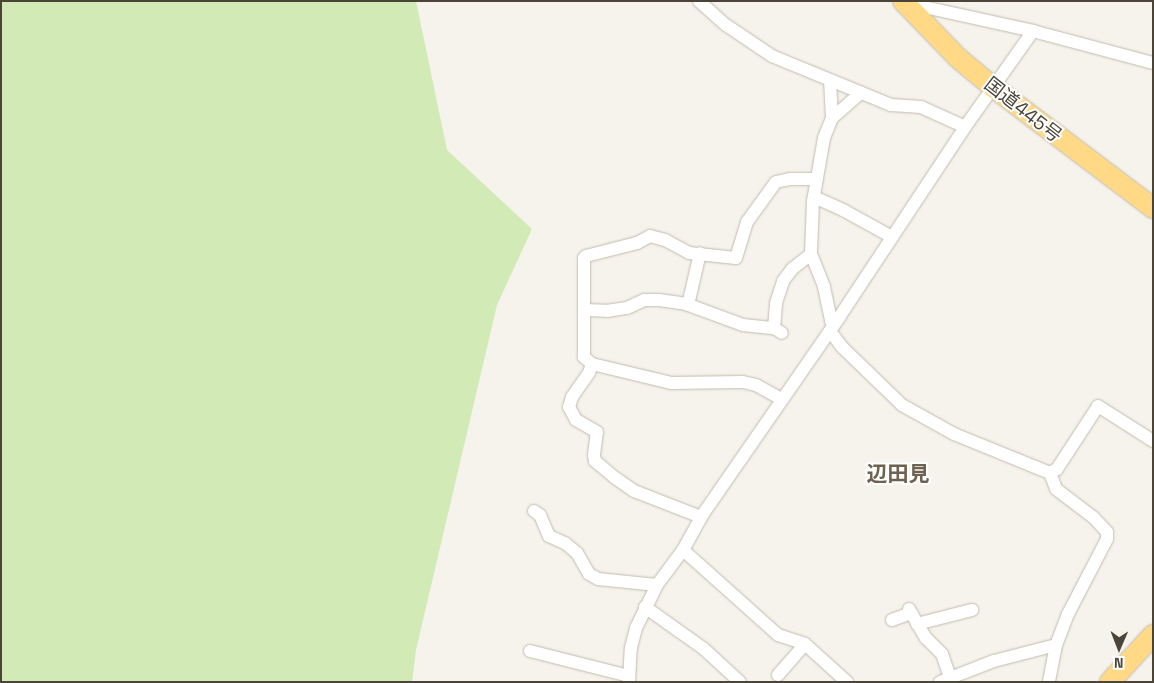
<!DOCTYPE html>
<html>
<head>
<meta charset="utf-8">
<style>
	body { margin:0 }
	#map { position:relative; width:1154px; height:683px; overflow:hidden; background:#f6f3ec; font-family:"Space Grotesk","Noto Sans JP",sans-serif }
	div>[style] { position:absolute }
	.green>* { inset:0; background:#d2eab5 }
	.roads { filter:drop-shadow(0 0 1px #c2bbae) drop-shadow(0 0 1px #c2bbae) }
	.minor>* { height:12px; margin:-6px; padding:0 6px; transform-origin:6px; border-radius:6px; background:#fff }
	.trunk>* { height:20px; margin:-10px; padding:0 10px; transform-origin:10px; border-radius:10px; background:#ffd985 }
	span { translate:-50% -50%; white-space:nowrap; text-align:center; line-height:1.15; -webkit-text-stroke:4px #fff; paint-order:stroke }
	.street-label { font-size:19px; color:#4b4439 }
	.quarter-label { font-size:21px; color:#6e6250; font-weight:700 }
	.frame { position:absolute; inset:0; border:2px solid #4b4439; pointer-events:none }
	.north { position:absolute; left:1094px; top:623px; width:50px; height:50px; -webkit-text-stroke:4px #fff; paint-order:stroke; rotate:181deg; font-size:14px; font-weight:700; line-height:20px; text-align:center; color:#4b4439 }
	.north::after { content:''; display:block; margin:auto; width:18px; height:22px; background:#4b4439; clip-path:polygon(50% 0,100% 100%,50% 72%,0 100%) }
</style>
</head>
<body>
<div id="map">
	<div class="green">
		<i style="clip-path:polygon(1px 1px,416px 1px,447px 150px,532px 229px,497px 305px,416px 650px,412px 682px,1px 682px)"></i>
	</div>
	<div class="roads">
		<div class="minor">
			<i style="left:699px;top:1px;width:36px;rotate:42deg"></i>
			<i style="left:726px;top:25px;width:55px;rotate:34deg"></i>
			<i style="left:772px;top:56px;width:129px;rotate:22.4deg"></i>
			<i style="left:891px;top:105px;width:30px;rotate:4deg"></i>
			<i style="left:921px;top:107px;width:48px;rotate:24.4deg"></i>
			<i style="left:906px;top:3px;width:130px;rotate:12.4deg"></i>
			<i style="left:1033px;top:31px;width:124px;rotate:14.9deg"></i>
			<i style="left:830px;top:80px;width:38px;rotate:87deg"></i>
			<i style="left:832px;top:118px;width:22px;rotate:112deg"></i>
			<i style="left:824px;top:138px;width:64px;rotate:99.9deg"></i>
			<i style="left:813px;top:201px;width:53px;rotate:92.2deg"></i>
			<i style="left:811px;top:254px;width:35px;rotate:68deg"></i>
			<i style="left:824px;top:287px;width:35px;rotate:78deg"></i>
			<i style="left:831px;top:321px;width:4px;rotate:45deg"></i>
			<i style="left:832px;top:118px;width:38px;rotate:-41deg"></i>
			<i style="left:814px;top:197px;width:32px;rotate:24deg"></i>
			<i style="left:843px;top:210px;width:56px;rotate:28.9deg"></i>
			<i style="left:688px;top:305px;width:53px;rotate:-77deg"></i>
			<i style="left:584px;top:310px;width:23px;rotate:2deg"></i>
			<i style="left:607px;top:311px;width:20px;rotate:-9deg"></i>
			<i style="left:627px;top:308px;width:19px;rotate:-25deg"></i>
			<i style="left:644px;top:300px;width:15px"></i>
			<i style="left:659px;top:300px;width:27px;rotate:8deg"></i>
			<i style="left:686px;top:304px;width:61px;rotate:20.2deg"></i>
			<i style="left:743px;top:325px;width:31px;rotate:6deg"></i>
			<i style="left:774px;top:328px;width:9px;rotate:32deg"></i>
			<i style="left:774px;top:328px;width:25px;rotate:-85deg"></i>
			<i style="left:776px;top:303px;width:23px;rotate:-72deg"></i>
			<i style="left:783px;top:281px;width:15px;rotate:-53deg"></i>
			<i style="left:792px;top:269px;width:24px;rotate:-38deg"></i>
			<i style="left:830px;top:331px;width:21px;rotate:53deg"></i>
			<i style="left:843px;top:348px;width:82px;rotate:44deg"></i>
			<i style="left:902px;top:405px;width:60px;rotate:29.1deg"></i>
			<i style="left:954px;top:434px;width:104px;rotate:22.1deg"></i>
			<i style="left:1050px;top:473px;width:17px;rotate:69deg"></i>
			<i style="left:1056px;top:489px;width:48px;rotate:37.3deg"></i>
			<i style="left:1094px;top:518px;width:19px;rotate:47deg"></i>
			<i style="left:1107px;top:532px;width:7px;rotate:90deg"></i>
			<i style="left:1107px;top:539px;width:85px;rotate:117.5deg"></i>
			<i style="left:1068px;top:614px;width:33px;rotate:111deg"></i>
			<i style="left:1056px;top:645px;width:38px;rotate:101deg"></i>
			<i style="left:592px;top:364px;width:81px;rotate:13.5deg"></i>
			<i style="left:671px;top:383px;width:72px;rotate:-0.8deg"></i>
			<i style="left:743px;top:382px;width:13px;rotate:13deg"></i>
			<i style="left:756px;top:385px;width:29px;rotate:29deg"></i>
			<i style="left:1050px;top:473px;width:8px;rotate:-30deg"></i>
			<i style="left:1057px;top:469px;width:75px;rotate:-56.9deg"></i>
			<i style="left:1098px;top:406px;width:65px;rotate:32.5deg"></i>
			<i style="left:534px;top:511px;width:7px;rotate:34deg"></i>
			<i style="left:540px;top:515px;width:23px;rotate:67deg"></i>
			<i style="left:549px;top:536px;width:17px;rotate:24deg"></i>
			<i style="left:565px;top:543px;width:16px;rotate:40deg"></i>
			<i style="left:577px;top:553px;width:24px;rotate:60deg"></i>
			<i style="left:589px;top:574px;width:10px;rotate:29deg"></i>
			<i style="left:598px;top:579px;width:59px;rotate:5.8deg"></i>
			<i style="left:701px;top:517px;width:72px;rotate:-158.8deg"></i>
			<i style="left:634px;top:491px;width:24px;rotate:-145deg"></i>
			<i style="left:614px;top:477px;width:25px;rotate:-140deg"></i>
			<i style="left:595px;top:461px;width:6px;rotate:-99deg"></i>
			<i style="left:594px;top:455px;width:23px;rotate:-83deg"></i>
			<i style="left:597px;top:432px;width:24px;rotate:-150deg"></i>
			<i style="left:576px;top:420px;width:15px;rotate:-118deg"></i>
			<i style="left:569px;top:407px;width:10px;rotate:-73deg"></i>
			<i style="left:572px;top:397px;width:29px;rotate:-55deg"></i>
			<i style="left:589px;top:373px;width:9px;rotate:-72deg"></i>
			<i style="left:592px;top:364px;width:11px;rotate:-139deg"></i>
			<i style="left:584px;top:357px;width:99px;rotate:-90deg"></i>
			<i style="left:584px;top:258px;width:3px;rotate:-45deg"></i>
			<i style="left:586px;top:256px;width:53px;rotate:-14.3deg"></i>
			<i style="left:637px;top:243px;width:15px;rotate:-28deg"></i>
			<i style="left:650px;top:236px;width:16px;rotate:15deg"></i>
			<i style="left:665px;top:240px;width:27px;rotate:28deg"></i>
			<i style="left:689px;top:253px;width:47px;rotate:6.1deg"></i>
			<i style="left:736px;top:258px;width:38px;rotate:-73deg"></i>
			<i style="left:747px;top:222px;width:49px;rotate:-54.1deg"></i>
			<i style="left:776px;top:182px;width:14px;rotate:-12deg"></i>
			<i style="left:790px;top:179px;width:27px"></i>
			<i style="left:683px;top:550px;width:127px;rotate:41.8deg"></i>
			<i style="left:778px;top:635px;width:28px;rotate:18deg"></i>
			<i style="left:805px;top:644px;width:57px;rotate:42.1deg"></i>
			<i style="left:645px;top:607px;width:71px;rotate:35.3deg"></i>
			<i style="left:703px;top:648px;width:50px;rotate:42.6deg"></i>
			<i style="left:909px;top:609px;width:34px;rotate:60deg"></i>
			<i style="left:926px;top:638px;width:23px;rotate:45deg"></i>
			<i style="left:942px;top:654px;width:24px;rotate:71deg"></i>
			<i style="left:892px;top:620px;width:20px;rotate:-20deg"></i>
			<i style="left:917px;top:624px;width:57px;rotate:-14.3deg"></i>
			<i style="left:530px;top:651px;width:102px;rotate:14.2deg"></i>
			<i style="left:778px;top:675px;width:41px;rotate:-48.9deg"></i>
			<i style="left:629px;top:682px;width:34px;rotate:-87deg"></i>
			<i style="left:631px;top:648px;width:21px;rotate:-76deg"></i>
			<i style="left:636px;top:628px;width:48px;rotate:-64deg"></i>
			<i style="left:657px;top:585px;width:44px;rotate:-53.4deg"></i>
			<i style="left:683px;top:550px;width:38px;rotate:-61deg"></i>
			<i style="left:701px;top:517px;width:244px;rotate:-55.3deg"></i>
			<i style="left:840px;top:316px;width:227px;rotate:-56.5deg"></i>
			<i style="left:965px;top:127px;width:118px;rotate:-54.7deg"></i>
			<i style="left:940px;top:682px;width:58px;rotate:-21.3deg"></i>
			<i style="left:994px;top:661px;width:64px;rotate:-14.5deg"></i>
		</div>
		<div class="trunk">
			<i style="left:903px;top:1px;width:79px;rotate:46deg"></i>
			<i style="left:958px;top:58px;width:45px;rotate:39.6deg"></i>
			<i style="left:993px;top:87px;width:201px;rotate:37.1deg"></i>
			<i style="left:1110px;top:682px;width:64px;rotate:-47.5deg"></i>
		</div>
	</div>
	<div class="street-label">
		<span style="left:1023px;top:110px;rotate:38deg">国道445号</span>
	</div>
	<div class="quarter-label">
		<span style="left:898px;top:474px">辺田見</span>
	</div>
	<div class="frame"></div>
	<div class="north">N</div>
</div>
</body>
</html>
